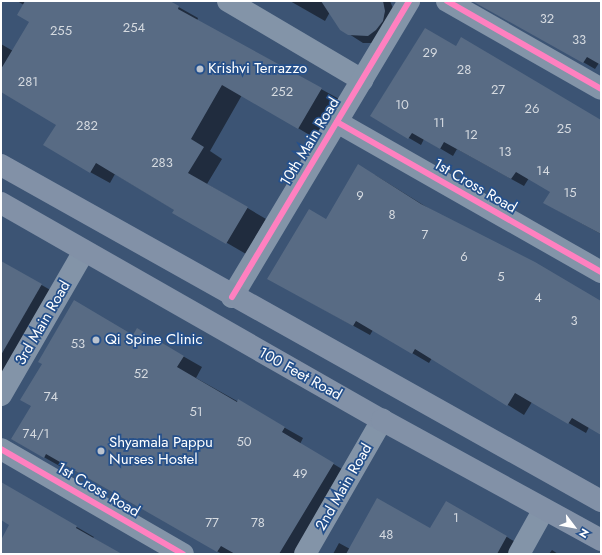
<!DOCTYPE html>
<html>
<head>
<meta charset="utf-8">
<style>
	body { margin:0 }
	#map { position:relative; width:602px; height:555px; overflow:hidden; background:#3c5474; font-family:Jost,sans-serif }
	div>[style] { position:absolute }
	.shadow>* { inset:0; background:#0007 }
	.building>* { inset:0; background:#586b84 }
	.minor>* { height:22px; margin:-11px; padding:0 11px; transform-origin:11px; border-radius:11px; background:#8394a8 }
	.major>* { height:22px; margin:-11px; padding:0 11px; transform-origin:11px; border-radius:11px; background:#8291a7 }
	.cycleway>* { height:6px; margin:-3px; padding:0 3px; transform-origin:3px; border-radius:3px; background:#ff80c0 }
	.dots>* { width:11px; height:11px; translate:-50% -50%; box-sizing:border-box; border:2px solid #25508b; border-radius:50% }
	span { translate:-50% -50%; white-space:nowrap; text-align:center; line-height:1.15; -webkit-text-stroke:3.5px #25508b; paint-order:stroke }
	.number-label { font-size:13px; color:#d5dae0 }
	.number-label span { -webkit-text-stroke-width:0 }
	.poi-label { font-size:15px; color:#fff }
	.left { translate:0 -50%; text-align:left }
	.street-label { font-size:15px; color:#fff }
	.frame { position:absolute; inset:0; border:2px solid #fff; pointer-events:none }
	.north { position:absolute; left:554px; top:507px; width:40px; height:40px; -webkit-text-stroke:3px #25508b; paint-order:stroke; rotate:122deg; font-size:11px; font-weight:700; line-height:16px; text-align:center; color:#fff }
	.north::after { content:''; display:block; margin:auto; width:14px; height:18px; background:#fff; clip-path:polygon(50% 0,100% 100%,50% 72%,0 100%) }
</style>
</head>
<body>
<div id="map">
	<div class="shadow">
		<i style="clip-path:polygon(17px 1px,168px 1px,198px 18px,197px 21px,341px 100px,318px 140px,242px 95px,210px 151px,222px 159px,207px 184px,266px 219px,246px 254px,174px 212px,175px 210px,115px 174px,110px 183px,90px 172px,57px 124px,1px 91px,1px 44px,13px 51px,30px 22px,24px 5px)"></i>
		<i style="clip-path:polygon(290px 1px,390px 1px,398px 20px,382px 43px,363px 43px,349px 34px,330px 12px,325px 21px)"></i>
		<i style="clip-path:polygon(478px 1px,601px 1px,601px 64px,599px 63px,595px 69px)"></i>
		<i style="clip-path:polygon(457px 47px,601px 121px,601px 234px,557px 210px,551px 192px,529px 178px,524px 186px,457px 149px,453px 156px,424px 139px,421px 145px,371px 116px)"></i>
		<i style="clip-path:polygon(375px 175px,428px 208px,601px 302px,601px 434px,589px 427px,586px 433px,532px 402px,524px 415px,432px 358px,429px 363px,373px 330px,370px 335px,285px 288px,326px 220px)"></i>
		<i style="clip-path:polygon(1px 262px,61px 296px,1px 380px)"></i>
		<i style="clip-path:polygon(137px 330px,202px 367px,196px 378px,303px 438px,300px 444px,352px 475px,304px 554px,222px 554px,65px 464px,63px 468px,12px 439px,133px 336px)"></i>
		<i style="clip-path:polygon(1px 483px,94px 537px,93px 538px,120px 554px,1px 554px,1px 542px,11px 525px,1px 519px)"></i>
		<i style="clip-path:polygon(446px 502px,526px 548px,522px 554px,333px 554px,339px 543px,350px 549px,431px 529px)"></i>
		<i style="clip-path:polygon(552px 550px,558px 554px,549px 554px)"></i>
	</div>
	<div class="building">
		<i style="clip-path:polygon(25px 1px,170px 1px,179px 6px,178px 9px,322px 88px,298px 129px,222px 85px,191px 139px,204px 147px,188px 173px,248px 207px,226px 244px,172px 213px,174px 210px,96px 163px,90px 173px,43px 145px,56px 125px,1px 92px,1px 69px,29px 22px,17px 15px)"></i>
		<i style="clip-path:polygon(321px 1px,383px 1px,385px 11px,383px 21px,376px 30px,368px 36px,348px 35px,340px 30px)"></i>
		<i style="clip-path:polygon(472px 1px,601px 1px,601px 65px,587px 57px,583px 63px)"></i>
		<i style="clip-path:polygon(425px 28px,456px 46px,461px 37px,601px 120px,601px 234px,543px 203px,550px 192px,516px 172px,511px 179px,444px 142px,440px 149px,412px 133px,408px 139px,370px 116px)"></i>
		<i style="clip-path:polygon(358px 164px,421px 204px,535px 262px,601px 301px,601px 435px,572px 418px,568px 424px,515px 393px,507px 406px,415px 349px,412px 354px,356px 321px,353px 326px,267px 279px,309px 209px,326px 219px)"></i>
		<i style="clip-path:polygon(1px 261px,42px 284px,1px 355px)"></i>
		<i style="clip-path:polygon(74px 300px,133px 335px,137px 328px,184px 356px,177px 367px,237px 402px,238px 399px,285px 427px,282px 432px,334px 463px,279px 554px,235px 554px,221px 546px,217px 552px,46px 454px,44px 458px,11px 439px,31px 406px,20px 400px,42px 364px,38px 362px)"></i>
		<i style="clip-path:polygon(1px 482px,77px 526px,76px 528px,122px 554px,1px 554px,1px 540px,9px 525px,1px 520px)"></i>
		<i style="clip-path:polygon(377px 498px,430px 528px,446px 501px,507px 536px,497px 554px,346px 554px)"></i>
	</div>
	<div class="minor">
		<i style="left:228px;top:1px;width:156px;rotate:30.5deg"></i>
		<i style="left:447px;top:1px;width:177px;rotate:29.7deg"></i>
		<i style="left:337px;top:122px;width:304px;rotate:29.6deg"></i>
		<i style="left:232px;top:297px;width:345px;rotate:-59.1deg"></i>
		<i style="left:1px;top:395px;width:166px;rotate:-60deg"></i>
		<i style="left:1px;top:449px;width:210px;rotate:30deg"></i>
		<i style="left:305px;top:554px;width:155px;rotate:-60.1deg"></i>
		<i style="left:519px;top:554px;width:51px;rotate:-60.9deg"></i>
	</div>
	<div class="major">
		<i style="left:1px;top:165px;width:688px;rotate:29.25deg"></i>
		<i style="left:1px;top:203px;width:438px;rotate:29.7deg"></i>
		<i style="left:382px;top:420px;width:250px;rotate:28.7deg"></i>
	</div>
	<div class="cycleway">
		<i style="left:447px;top:1px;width:177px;rotate:29.7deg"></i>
		<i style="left:337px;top:122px;width:304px;rotate:29.6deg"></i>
		<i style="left:232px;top:297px;width:345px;rotate:-59.1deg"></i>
		<i style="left:1px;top:449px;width:210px;rotate:30deg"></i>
	</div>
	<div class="dots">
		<i style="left:200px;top:69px;background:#bbc3ce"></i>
		<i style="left:96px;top:340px;background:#bbc3ce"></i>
		<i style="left:101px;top:451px;background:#bbc3ce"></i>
	</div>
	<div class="number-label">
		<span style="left:547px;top:19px">32</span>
		<span style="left:134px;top:28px">254</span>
		<span style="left:61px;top:31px">255</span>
		<span style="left:579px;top:40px">33</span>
		<span style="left:430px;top:53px">29</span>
		<span style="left:464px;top:70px">28</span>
		<span style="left:28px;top:82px">281</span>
		<span style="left:498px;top:90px">27</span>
		<span style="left:282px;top:92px">252</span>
		<span style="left:402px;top:105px">10</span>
		<span style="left:532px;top:109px">26</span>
		<span style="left:439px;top:123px">11</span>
		<span style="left:87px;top:126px">282</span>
		<span style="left:564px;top:129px">25</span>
		<span style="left:471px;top:135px">12</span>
		<span style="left:505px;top:152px">13</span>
		<span style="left:162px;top:163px">283</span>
		<span style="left:543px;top:171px">14</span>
		<span style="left:570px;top:193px">15</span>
		<span style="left:360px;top:196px">9</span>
		<span style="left:392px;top:215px">8</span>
		<span style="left:425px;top:235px">7</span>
		<span style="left:464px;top:257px">6</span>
		<span style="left:501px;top:277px">5</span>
		<span style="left:538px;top:298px">4</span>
		<span style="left:574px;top:321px">3</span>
		<span style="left:78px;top:344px">53</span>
		<span style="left:141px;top:374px">52</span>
		<span style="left:51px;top:397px">74</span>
		<span style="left:196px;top:412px">51</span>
		<span style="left:36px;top:434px">74/1</span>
		<span style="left:244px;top:442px">50</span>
		<span style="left:300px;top:474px">49</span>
		<span style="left:456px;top:518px">1</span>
		<span style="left:212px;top:523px">77</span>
		<span style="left:258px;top:523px">78</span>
		<span style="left:386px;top:535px">48</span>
	</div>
	<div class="poi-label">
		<span class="left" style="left:208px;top:69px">Krishvi Terrazzo</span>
		<span class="left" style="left:105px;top:340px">Qi Spine Clinic</span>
		<span class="left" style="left:109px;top:451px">Shyamala Pappu<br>Nurses Hostel</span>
	</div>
	<div class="street-label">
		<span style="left:310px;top:142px;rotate:-59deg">10th Main Road</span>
		<span style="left:475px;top:186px;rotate:30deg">1st Cross Road</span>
		<span style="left:43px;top:323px;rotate:-60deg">3rd Main Road</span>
		<span style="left:300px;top:374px;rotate:29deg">100 Feet Road</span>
		<span style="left:344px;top:487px;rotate:-60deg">2nd Main Road</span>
		<span style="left:98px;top:490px;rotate:30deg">1st Cross Road</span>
	</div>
	<div class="frame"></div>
	<div class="north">N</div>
</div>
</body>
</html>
